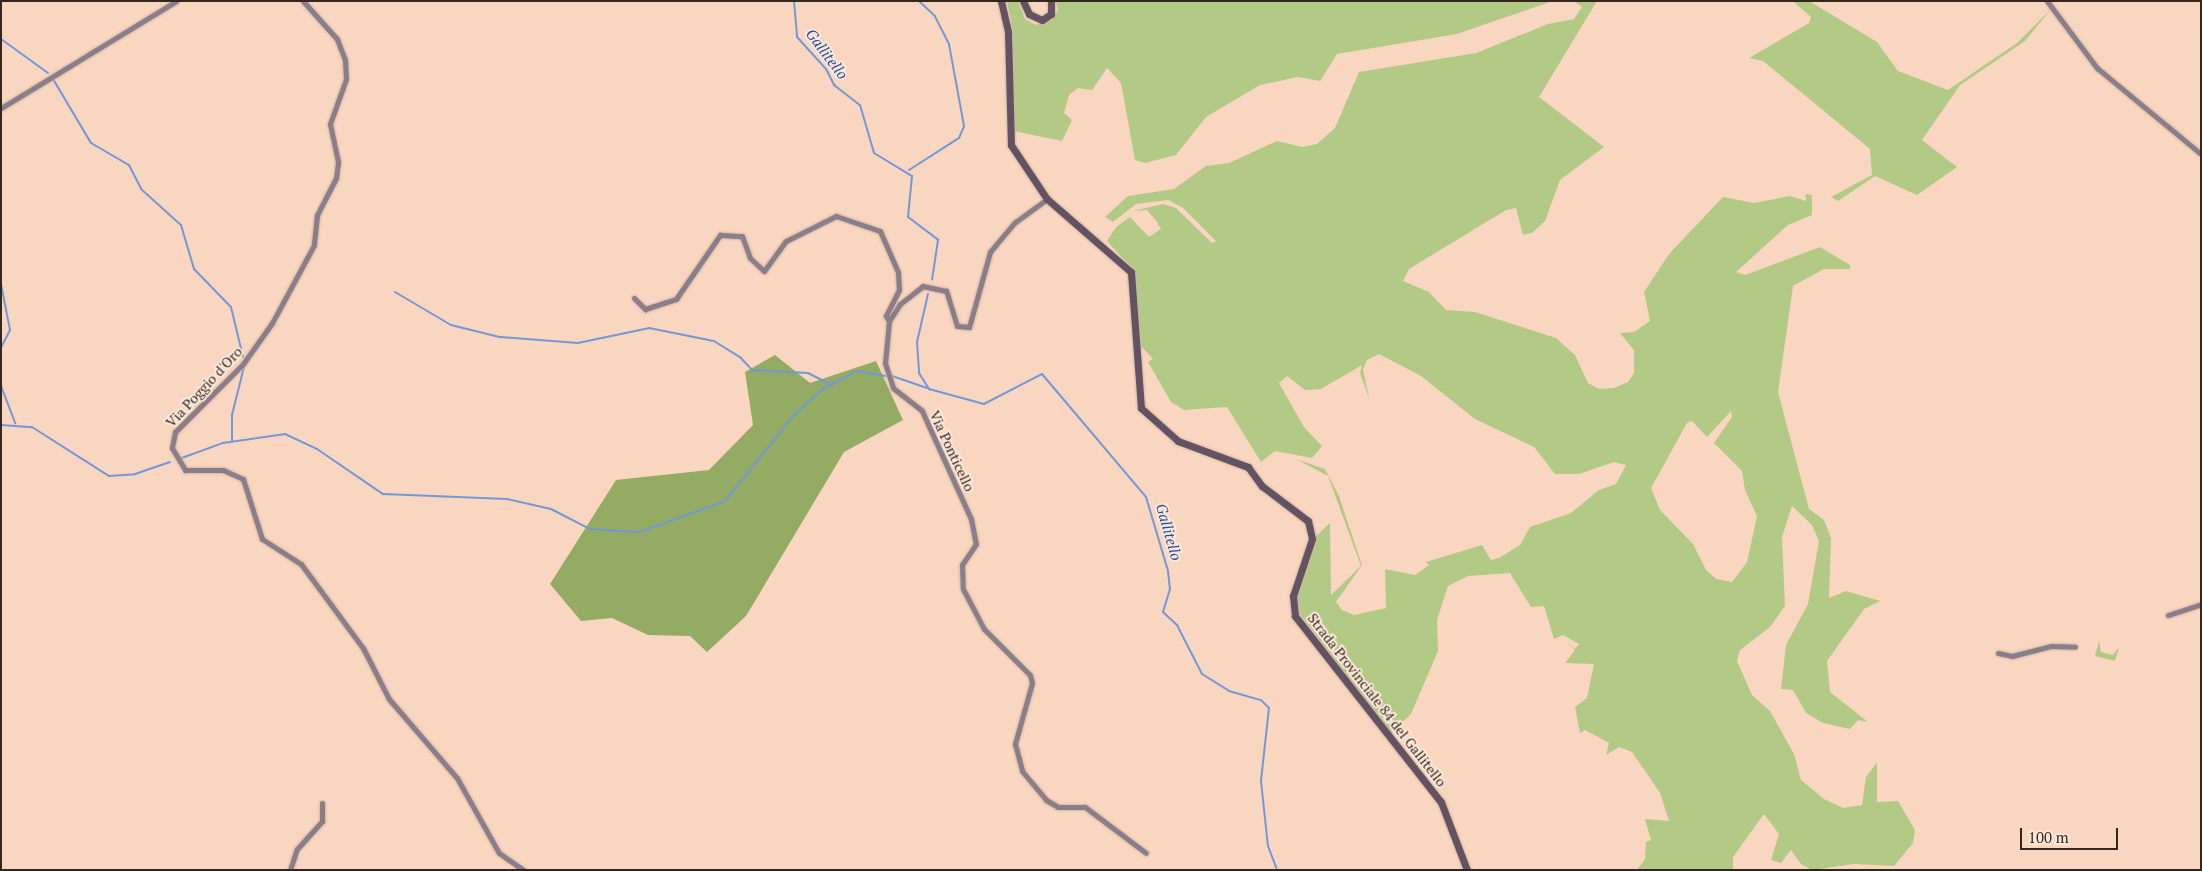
<!DOCTYPE html>
<html>
<head>
<meta charset="utf-8">
<style>
	body { margin:0 }
	#map { position:relative; width:2202px; height:871px; overflow:hidden; background:#f9d6c0; font-family:"PT Serif",serif }
	div>[style] { position:absolute }
	.green>* { inset:0; background:#b3ca87 }
	.forest>* { inset:0; background:#93ab63 }
	.stream>* { height:2px; margin:-1px; padding:0 1px; transform-origin:1px; border-radius:1px; background:#7398d6 }
	.roads { filter:drop-shadow(0 0 1px #d2b3a0) drop-shadow(0 0 1px #d2b3a0) }
	.street>* { height:5px; margin:-2.5px; padding:0 2.5px; transform-origin:2.5px; border-radius:2.5px; background:#8a7e8a }
	.secondary>* { height:7px; margin:-3.5px; padding:0 3.5px; transform-origin:3.5px; border-radius:3.5px; background:#625262 }
	span { translate:-50% -50%; white-space:nowrap; text-align:center; line-height:1.15; -webkit-text-stroke:4px #fce7d9; paint-order:stroke }
	.street-label { font-size:14px; color:#34271f }
	.water-label { font-size:15px; color:#25519c; font-style:italic }
	.frame { position:absolute; inset:0; border:2px solid #34271f; pointer-events:none }
	.scale { position:absolute; left:2020px; top:828px; width:98px; height:22px; box-sizing:border-box; border:2px solid #34271f; border-top:0; padding-left:6px; font-size:15px; line-height:18px; white-space:nowrap; color:#34271f; -webkit-text-stroke:4px #fce7d9; paint-order:stroke }
</style>
</head>
<body>
<div id="map">
	<div class="green">
		<i style="clip-path:polygon(1007px 1px,1018px 1px,1025px 19px,1036px 25px,1052px 20px,1058px 10px,1056px 1px,1553px 1px,1457px 34px,1337px 54px,1320px 81px,1298px 77px,1260px 85px,1206px 117px,1176px 155px,1145px 163px,1135px 160px,1121px 83px,1107px 68px,1092px 90px,1078px 88px,1069px 95px,1064px 113px,1072px 120px,1062px 141px,1013px 131px,1013px 32px)"></i>
		<i style="clip-path:polygon(evenodd,1574px 1px,1597px 1px,1539px 97px,1604px 147px,1560px 180px,1545px 221px,1532px 233px,1523px 235px,1516px 208px,1506px 210px,1409px 269px,1403px 281px,1429px 292px,1446px 310px,1475px 312px,1556px 338px,1575px 355px,1588px 383px,1599px 389px,1614px 388px,1628px 382px,1634px 373px,1634px 350px,1620px 333px,1634px 332px,1650px 321px,1644px 292px,1669px 254px,1723px 197px,1754px 203px,1790px 196px,1806px 201px,1806px 194px,1812px 195px,1812px 215px,1788px 225px,1736px 272px,1745px 275px,1820px 247px,1850px 265px,1850px 269px,1824px 269px,1793px 286px,1778px 392px,1809px 509px,1824px 520px,1831px 538px,1829px 598px,1846px 591px,1880px 601px,1864px 609px,1827px 661px,1830px 692px,1868px 722px,1858px 720px,1850px 729px,1823px 723px,1806px 713px,1793px 690px,1781px 689px,1786px 645px,1808px 604px,1819px 541px,1812px 525px,1792px 506px,1782px 537px,1785px 606px,1770px 627px,1740px 650px,1737px 661px,1752px 695px,1770px 711px,1794px 754px,1801px 780px,1824px 799px,1843px 808px,1862px 805px,1866px 777px,1877px 762px,1877px 802px,1898px 801px,1915px 830px,1913px 843px,1894px 866px,1854px 864px,1812px 870px,1801px 864px,1791px 850px,1781px 863px,1771px 860px,1779px 834px,1764px 814px,1733px 857px,1733px 870px,1637px 870px,1645px 859px,1646px 842px,1651px 840px,1645px 819px,1669px 821px,1660px 793px,1632px 752px,1619px 747px,1606px 755px,1609px 743px,1585px 730px,1580px 733px,1575px 707px,1587px 698px,1594px 664px,1565px 663px,1575px 650px,1566px 642px,1575px 649px,1579px 644px,1563px 635px,1554px 639px,1544px 606px,1531px 607px,1510px 573px,1468px 576px,1448px 586px,1437px 620px,1438px 651px,1411px 714px,1390px 734px,1299px 613px,1297px 597px,1314px 538px,1330px 523px,1331px 595px,1361px 566px,1328px 476px,1296px 459px,1325px 469px,1339px 496px,1362px 565px,1336px 602px,1342px 610px,1354px 615px,1386px 608px,1385px 569px,1415px 575px,1429px 565px,1426px 562px,1482px 545px,1491px 560px,1499px 558px,1520px 545px,1530px 527px,1571px 513px,1599px 490px,1616px 484px,1626px 465px,1614px 462px,1579px 474px,1555px 474px,1534px 447px,1475px 419px,1421px 376px,1379px 354px,1367px 360px,1363px 369px,1369px 398px,1360px 373px,1362px 365px,1321px 389px,1305px 390px,1287px 376px,1279px 383px,1304px 427px,1322px 446px,1312px 458px,1275px 451px,1261px 462px,1227px 407px,1184px 410px,1171px 402px,1148px 362px,1153px 359px,1140px 345px,1135px 272px,1107px 241px,1116px 227px,1130px 217px,1149px 237px,1161px 229px,1157px 222px,1147px 210px,1133px 211px,1163px 204px,1176px 208px,1212px 243px,1216px 241px,1183px 208px,1168px 200px,1136px 204px,1113px 222px,1105px 217px,1128px 196px,1174px 189px,1206px 166px,1229px 163px,1277px 141px,1302px 147px,1317px 144px,1335px 128px,1359px 72px,1476px 53px,1548px 24px,1574px 19px,1582px 7px,1574px 1px,1731px 411px,1732px 417px,1714px 443px,1742px 471px,1745px 490px,1757px 516px,1747px 562px,1732px 582px,1716px 579px,1706px 570px,1693px 544px,1660px 510px,1651px 488px,1687px 423px,1692px 421px,1707px 437px,1731px 411px)"></i>
		<i style="clip-path:polygon(1793px 1px,1809px 1px,1877px 42px,1898px 71px,1948px 90px,2017px 43px,2051px 9px,2025px 41px,1960px 85px,1922px 140px,1957px 167px,1917px 195px,1875px 176px,1838px 201px,1831px 197px,1872px 175px,1870px 149px,1763px 61px,1749px 58px,1809px 23px,1811px 17px)"></i>
		<i style="clip-path:polygon(2099px 641px,2101px 652px,2113px 655px,2119px 647px,2115px 661px,2095px 656px)"></i>
	</div>
	<div class="forest">
		<i style="clip-path:polygon(775px 355px,810px 383px,876px 361px,903px 420px,844px 452px,746px 616px,707px 652px,690px 636px,648px 635px,612px 618px,581px 621px,550px 584px,616px 480px,709px 470px,753px 425px,745px 372px)"></i>
	</div>
	<div class="stream">
		<i style="left:794px;top:1px;width:36px;rotate:85deg"></i>
		<i style="left:797px;top:37px;width:43px;rotate:47.8deg"></i>
		<i style="left:826px;top:69px;width:18px;rotate:63deg"></i>
		<i style="left:834px;top:85px;width:33px;rotate:38deg"></i>
		<i style="left:860px;top:105px;width:50px;rotate:73.7deg"></i>
		<i style="left:874px;top:153px;width:44px;rotate:31.2deg"></i>
		<i style="left:912px;top:176px;width:41px;rotate:95.6deg"></i>
		<i style="left:908px;top:217px;width:38px;rotate:37deg"></i>
		<i style="left:938px;top:240px;width:40px;rotate:98.5deg"></i>
		<i style="left:1px;top:39px;width:58px;rotate:35.9deg"></i>
		<i style="left:53px;top:79px;width:74px;rotate:59.3deg"></i>
		<i style="left:91px;top:143px;width:44px;rotate:30.1deg"></i>
		<i style="left:129px;top:165px;width:27px;rotate:63deg"></i>
		<i style="left:141px;top:189px;width:54px;rotate:42deg"></i>
		<i style="left:181px;top:225px;width:46px;rotate:73.5deg"></i>
		<i style="left:194px;top:269px;width:53px;rotate:45.8deg"></i>
		<i style="left:231px;top:307px;width:51px;rotate:76.5deg"></i>
		<i style="left:909px;top:170px;width:59px;rotate:-32.6deg"></i>
		<i style="left:959px;top:138px;width:13px;rotate:-67deg"></i>
		<i style="left:964px;top:126px;width:83px;rotate:-100.4deg"></i>
		<i style="left:949px;top:44px;width:31px;rotate:-117deg"></i>
		<i style="left:935px;top:16px;width:22px;rotate:-137deg"></i>
		<i style="left:1px;top:284px;width:47px;rotate:78.9deg"></i>
		<i style="left:10px;top:330px;width:20px;rotate:117deg"></i>
		<i style="left:395px;top:292px;width:65px;rotate:30.5deg"></i>
		<i style="left:451px;top:325px;width:50px;rotate:13.8deg"></i>
		<i style="left:500px;top:337px;width:78px;rotate:4.4deg"></i>
		<i style="left:578px;top:343px;width:73px;rotate:-11.9deg"></i>
		<i style="left:649px;top:328px;width:66px;rotate:11.3deg"></i>
		<i style="left:714px;top:341px;width:31px;rotate:32deg"></i>
		<i style="left:740px;top:357px;width:18px;rotate:47deg"></i>
		<i style="left:752px;top:370px;width:56px;rotate:3.1deg"></i>
		<i style="left:808px;top:373px;width:25px;rotate:27deg"></i>
		<i style="left:928px;top:294px;width:49px;rotate:102.9deg"></i>
		<i style="left:917px;top:342px;width:31px;rotate:86deg"></i>
		<i style="left:919px;top:373px;width:19px;rotate:58deg"></i>
		<i style="left:929px;top:389px;width:57px;rotate:15.3deg"></i>
		<i style="left:984px;top:404px;width:65px;rotate:-27.3deg"></i>
		<i style="left:1042px;top:374px;width:161px;rotate:49.8deg"></i>
		<i style="left:1146px;top:497px;width:77px;rotate:73.4deg"></i>
		<i style="left:1168px;top:571px;width:18px;rotate:84deg"></i>
		<i style="left:1170px;top:589px;width:24px;rotate:107deg"></i>
		<i style="left:1163px;top:612px;width:19px;rotate:43deg"></i>
		<i style="left:1177px;top:625px;width:55px;rotate:63deg"></i>
		<i style="left:1202px;top:674px;width:32px;rotate:32deg"></i>
		<i style="left:1229px;top:691px;width:33px;rotate:16deg"></i>
		<i style="left:1261px;top:700px;width:11px;rotate:45deg"></i>
		<i style="left:1269px;top:708px;width:73px;rotate:96.3deg"></i>
		<i style="left:1261px;top:781px;width:65px;rotate:83.9deg"></i>
		<i style="left:1268px;top:846px;width:26px;rotate:69deg"></i>
		<i style="left:892px;top:376px;width:37px;rotate:19deg"></i>
		<i style="left:1px;top:386px;width:40px;rotate:69deg"></i>
		<i style="left:1px;top:425px;width:31px;rotate:4deg"></i>
		<i style="left:32px;top:427px;width:91px;rotate:32.5deg"></i>
		<i style="left:109px;top:476px;width:26px;rotate:-4deg"></i>
		<i style="left:135px;top:474px;width:37px;rotate:-19deg"></i>
		<i style="left:232px;top:441px;width:26px;rotate:-90deg"></i>
		<i style="left:232px;top:415px;width:49px;rotate:-76deg"></i>
		<i style="left:179px;top:459px;width:47px;rotate:-20deg"></i>
		<i style="left:223px;top:443px;width:63px;rotate:-8.3deg"></i>
		<i style="left:285px;top:434px;width:35px;rotate:25deg"></i>
		<i style="left:317px;top:449px;width:80px;rotate:34.3deg"></i>
		<i style="left:383px;top:494px;width:124px;rotate:2.3deg"></i>
		<i style="left:507px;top:499px;width:45px;rotate:12.8deg"></i>
		<i style="left:551px;top:509px;width:44px;rotate:27.1deg"></i>
		<i style="left:590px;top:529px;width:50px;rotate:3.4deg"></i>
		<i style="left:640px;top:532px;width:90px;rotate:-20deg"></i>
		<i style="left:725px;top:501px;width:112px;rotate:-51.2deg"></i>
		<i style="left:795px;top:414px;width:38px;rotate:-42deg"></i>
		<i style="left:823px;top:389px;width:38px;rotate:-28deg"></i>
		<i style="left:857px;top:371px;width:29px;rotate:10deg"></i>
	</div>
	<div class="roads">
		<div class="street">
			<i style="left:303px;top:1px;width:51px;rotate:48.2deg"></i>
			<i style="left:337px;top:39px;width:22px;rotate:69deg"></i>
			<i style="left:345px;top:60px;width:19px;rotate:87deg"></i>
			<i style="left:346px;top:79px;width:48px;rotate:109.6deg"></i>
			<i style="left:330px;top:124px;width:39px;rotate:78deg"></i>
			<i style="left:338px;top:162px;width:16px;rotate:97deg"></i>
			<i style="left:336px;top:178px;width:42px;rotate:117.2deg"></i>
			<i style="left:317px;top:215px;width:30px;rotate:96deg"></i>
			<i style="left:314px;top:245px;width:89px;rotate:118.3deg"></i>
			<i style="left:272px;top:323px;width:50px;rotate:125.3deg"></i>
			<i style="left:243px;top:364px;width:96px;rotate:135deg"></i>
			<i style="left:175px;top:432px;width:16px;rotate:101deg"></i>
			<i style="left:172px;top:448px;width:26px;rotate:59deg"></i>
			<i style="left:185px;top:470px;width:38px"></i>
			<i style="left:223px;top:470px;width:22px;rotate:24deg"></i>
			<i style="left:243px;top:479px;width:63px;rotate:72.4deg"></i>
			<i style="left:262px;top:539px;width:46px;rotate:32.7deg"></i>
			<i style="left:301px;top:564px;width:104px;rotate:53.6deg"></i>
			<i style="left:363px;top:648px;width:57px;rotate:63deg"></i>
			<i style="left:389px;top:699px;width:104px;rotate:49.3deg"></i>
			<i style="left:457px;top:778px;width:86px;rotate:60.8deg"></i>
			<i style="left:499px;top:853px;width:29px;rotate:35deg"></i>
			<i style="left:2047px;top:1px;width:84px;rotate:53.3deg"></i>
			<i style="left:2097px;top:68px;width:135px;rotate:39.6deg"></i>
			<i style="left:1px;top:108px;width:205px;rotate:-31.4deg"></i>
			<i style="left:1047px;top:199px;width:39px;rotate:144deg"></i>
			<i style="left:1015px;top:222px;width:39px;rotate:130deg"></i>
			<i style="left:990px;top:252px;width:78px;rotate:105.6deg"></i>
			<i style="left:969px;top:327px;width:12px;rotate:-175deg"></i>
			<i style="left:957px;top:326px;width:37px;rotate:-107deg"></i>
			<i style="left:946px;top:291px;width:24px;rotate:-168deg"></i>
			<i style="left:923px;top:286px;width:29px;rotate:142deg"></i>
			<i style="left:900px;top:304px;width:20px;rotate:123deg"></i>
			<i style="left:889px;top:321px;width:42px;rotate:95.4deg"></i>
			<i style="left:885px;top:363px;width:26px;rotate:72deg"></i>
			<i style="left:893px;top:388px;width:37px;rotate:38deg"></i>
			<i style="left:922px;top:411px;width:119px;rotate:65.6deg"></i>
			<i style="left:971px;top:519px;width:25px;rotate:79deg"></i>
			<i style="left:976px;top:544px;width:25px;rotate:124deg"></i>
			<i style="left:962px;top:565px;width:24px;rotate:88deg"></i>
			<i style="left:963px;top:589px;width:45px;rotate:62.3deg"></i>
			<i style="left:984px;top:629px;width:65px;rotate:45deg"></i>
			<i style="left:1030px;top:675px;width:8px;rotate:76deg"></i>
			<i style="left:1032px;top:683px;width:63px;rotate:105.6deg"></i>
			<i style="left:1015px;top:744px;width:28px;rotate:75deg"></i>
			<i style="left:1022px;top:771px;width:38px;rotate:50deg"></i>
			<i style="left:1046px;top:800px;width:14px;rotate:30deg"></i>
			<i style="left:1058px;top:807px;width:27px"></i>
			<i style="left:1085px;top:807px;width:76px;rotate:37deg"></i>
			<i style="left:634px;top:298px;width:16px;rotate:45deg"></i>
			<i style="left:645px;top:309px;width:33px;rotate:-18deg"></i>
			<i style="left:676px;top:299px;width:78px;rotate:-55.5deg"></i>
			<i style="left:720px;top:235px;width:22px;rotate:3deg"></i>
			<i style="left:742px;top:236px;width:23px;rotate:70deg"></i>
			<i style="left:750px;top:258px;width:19px;rotate:43deg"></i>
			<i style="left:764px;top:271px;width:37px;rotate:-54deg"></i>
			<i style="left:786px;top:241px;width:56px;rotate:-26.6deg"></i>
			<i style="left:836px;top:216px;width:46px;rotate:18.8deg"></i>
			<i style="left:880px;top:231px;width:45px;rotate:66.3deg"></i>
			<i style="left:898px;top:272px;width:18px;rotate:87deg"></i>
			<i style="left:899px;top:290px;width:29px;rotate:117deg"></i>
			<i style="left:886px;top:316px;width:6px;rotate:59deg"></i>
			<i style="left:2168px;top:615px;width:35px;rotate:-18deg"></i>
			<i style="left:1998px;top:653px;width:14px;rotate:12deg"></i>
			<i style="left:2012px;top:656px;width:40px;rotate:-14.4deg"></i>
			<i style="left:2051px;top:646px;width:24px;rotate:2deg"></i>
			<i style="left:290px;top:870px;width:22px;rotate:-72deg"></i>
			<i style="left:297px;top:849px;width:38px;rotate:-48deg"></i>
			<i style="left:322px;top:821px;width:18px;rotate:-90deg"></i>
		</div>
		<div class="secondary">
			<i style="left:1001px;top:1px;width:32px;rotate:77deg"></i>
			<i style="left:1008px;top:32px;width:113px;rotate:88.5deg"></i>
			<i style="left:1011px;top:145px;width:65px;rotate:56.3deg"></i>
			<i style="left:1047px;top:199px;width:111px;rotate:41deg"></i>
			<i style="left:1131px;top:272px;width:136px;rotate:85.8deg"></i>
			<i style="left:1141px;top:408px;width:50px;rotate:41.7deg"></i>
			<i style="left:1178px;top:441px;width:75px;rotate:20.4deg"></i>
			<i style="left:1248px;top:467px;width:24px;rotate:54deg"></i>
			<i style="left:1262px;top:486px;width:58px;rotate:37.3deg"></i>
			<i style="left:1308px;top:521px;width:18px;rotate:77deg"></i>
			<i style="left:1312px;top:539px;width:60px;rotate:108.4deg"></i>
			<i style="left:1293px;top:596px;width:20px;rotate:84deg"></i>
			<i style="left:1295px;top:616px;width:236px;rotate:51.9deg"></i>
			<i style="left:1441px;top:802px;width:73px;rotate:69.1deg"></i>
			<i style="left:1023px;top:1px;width:14px;rotate:65deg"></i>
			<i style="left:1029px;top:14px;width:14px;rotate:25deg"></i>
			<i style="left:1042px;top:20px;width:11px;rotate:-34deg"></i>
			<i style="left:1051px;top:14px;width:13px;rotate:-90deg"></i>
		</div>
	</div>
	<div class="street-label">
		<span style="left:204px;top:387px;rotate:-47deg">Via Poggio d'Oro</span>
		<span style="left:952px;top:451px;rotate:65deg">Via Ponticello</span>
		<span style="left:1377px;top:700px;rotate:52deg">Strada Provinciale 84 del Gallitello</span>
	</div>
	<div class="water-label">
		<span style="left:827px;top:54px;rotate:53deg">Gallitello</span>
		<span style="left:1169px;top:532px;rotate:74deg">Gallitello</span>
	</div>
	<div class="frame"></div>
	<div class="scale">100 m</div>
</div>
</body>
</html>
